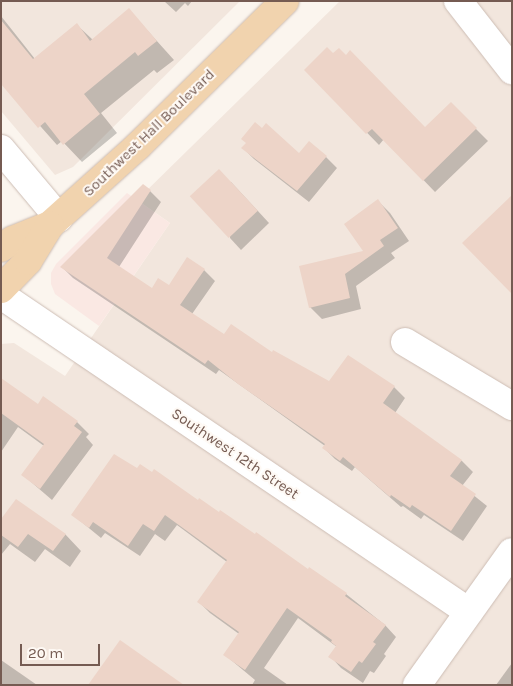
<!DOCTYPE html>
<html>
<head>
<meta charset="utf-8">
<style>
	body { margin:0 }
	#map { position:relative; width:513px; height:686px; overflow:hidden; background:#fbf5ee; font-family:Karla,sans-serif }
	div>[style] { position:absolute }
	.residential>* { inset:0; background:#f2e6dd }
	.commercial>* { inset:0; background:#fae8e3 }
	.shadow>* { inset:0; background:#0003 }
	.building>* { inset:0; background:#edd4c8; transform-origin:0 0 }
	.roads { filter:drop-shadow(0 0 1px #cdbdb4) drop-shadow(0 0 1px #cdbdb4) }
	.minor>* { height:28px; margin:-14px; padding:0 14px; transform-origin:14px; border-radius:14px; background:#fff }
	.major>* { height:28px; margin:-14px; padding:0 14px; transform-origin:14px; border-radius:14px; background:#f1d3ae }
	span { translate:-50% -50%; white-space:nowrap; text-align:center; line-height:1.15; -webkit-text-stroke:4px #fef9f4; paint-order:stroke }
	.street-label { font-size:15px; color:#755b52 }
	.frame { position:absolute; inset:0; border:2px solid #755b52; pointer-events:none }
	.scale { position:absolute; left:20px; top:644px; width:80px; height:22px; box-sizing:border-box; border:2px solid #755b52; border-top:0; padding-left:6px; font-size:15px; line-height:18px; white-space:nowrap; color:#755b52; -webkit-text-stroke:4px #fef9f4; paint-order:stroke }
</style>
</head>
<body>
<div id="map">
	<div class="residential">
		<i style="clip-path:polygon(1px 1px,240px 1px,73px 167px,55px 175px,1px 111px)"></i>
		<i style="clip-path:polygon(340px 1px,512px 1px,512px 685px,1px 685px,1px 344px,14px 343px,65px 376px,170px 223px,137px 200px)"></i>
	</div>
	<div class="commercial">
		<i style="clip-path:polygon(127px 193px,170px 223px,99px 326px,55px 294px,51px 284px,51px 273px,56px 264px)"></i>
	</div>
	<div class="shadow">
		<i style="clip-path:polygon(164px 1px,192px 1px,188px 6px,185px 3px,176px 12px)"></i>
		<i style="clip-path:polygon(129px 10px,174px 60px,157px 73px,154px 70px,101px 113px,117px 133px,82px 162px,62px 141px,57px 145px,3px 84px,1px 75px,1px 16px,35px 59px,77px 25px,93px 40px)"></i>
		<i style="clip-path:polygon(306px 70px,425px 128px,451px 104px,488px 141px,435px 192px,384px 139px,379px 145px)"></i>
		<i style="clip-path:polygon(247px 144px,299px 154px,326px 157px,337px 168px,309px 202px,254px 159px,243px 148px)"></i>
		<i style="clip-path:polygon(231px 182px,269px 223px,241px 250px,230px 238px)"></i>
		<i style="clip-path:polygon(150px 191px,161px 202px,119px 267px,152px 289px,169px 287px,204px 270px,215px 281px,192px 314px,224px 336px,272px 353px,329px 383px,348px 356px,394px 387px,405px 398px,395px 413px,462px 461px,473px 472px,462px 486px,487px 506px,463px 541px,424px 515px,421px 519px,403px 506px,401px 507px,355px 467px,352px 471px,335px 459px,324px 448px,325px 446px,219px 370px,216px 374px,73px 278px,62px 267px)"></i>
		<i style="clip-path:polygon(378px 201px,390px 213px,409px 241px,391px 253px,395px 258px,356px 286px,361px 309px,322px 319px,310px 307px,365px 252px)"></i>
		<i style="clip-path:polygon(1px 380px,38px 406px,77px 422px,89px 434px,86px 437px,93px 445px,52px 500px,23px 475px,44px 446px,18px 427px,1px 452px)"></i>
		<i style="clip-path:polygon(199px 501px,346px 594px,385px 625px,396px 637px,384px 654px,386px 656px,374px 673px,370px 671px,363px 683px,341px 668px,330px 656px,337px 647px,298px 618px,264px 668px,288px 685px,252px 685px,255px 680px,225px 655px,239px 634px,210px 613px,199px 602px,227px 562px,177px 525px,165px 541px,155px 534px,140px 556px,105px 533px,101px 538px,73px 515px)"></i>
		<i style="clip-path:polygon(1px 521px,65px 534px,81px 551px,70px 567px,45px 549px,35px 562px,10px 544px,1px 555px)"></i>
		<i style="clip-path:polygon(1px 660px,37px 685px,1px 685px)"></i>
		<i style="clip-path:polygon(512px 663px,512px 685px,496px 685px)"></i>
	</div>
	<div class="building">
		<i style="clip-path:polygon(129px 8px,157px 41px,138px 56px,135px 52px,84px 94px,100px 114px,63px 145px,45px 122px,38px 128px,1px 84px,1px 20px,33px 59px,77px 23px,90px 41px)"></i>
		<i style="clip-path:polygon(327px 47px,333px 53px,339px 48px,346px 55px,350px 50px,425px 127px,451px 102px,477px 128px,423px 181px,372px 129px,366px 134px,304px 70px)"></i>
		<i style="clip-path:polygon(255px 122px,262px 128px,266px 123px,299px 153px,309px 141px,327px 156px,297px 191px,241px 148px,246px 143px,241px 139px)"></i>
		<i style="left:219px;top:169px;width:57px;height:40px;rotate:47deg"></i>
		<i style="clip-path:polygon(143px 184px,151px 190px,107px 258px,152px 288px,158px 278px,169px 285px,187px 257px,205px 269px,180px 305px,224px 334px,231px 324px,272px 352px,273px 350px,329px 381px,348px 355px,395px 386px,383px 403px,462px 460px,450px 476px,476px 494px,451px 531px,412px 505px,410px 508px,391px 495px,390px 497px,343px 457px,340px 461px,322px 448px,325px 444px,238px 384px,208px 360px,205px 364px,60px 267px)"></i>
		<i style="clip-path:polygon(512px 195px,512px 294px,462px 243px)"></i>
		<i style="clip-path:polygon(378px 199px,398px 228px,380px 240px,384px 246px,345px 274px,350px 298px,309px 308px,299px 266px,363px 251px,344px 224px)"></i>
		<i style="clip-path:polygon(1px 378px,38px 404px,43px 396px,78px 421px,74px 426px,82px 432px,40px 489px,21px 475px,44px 444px,1px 413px)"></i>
		<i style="clip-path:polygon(114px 454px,137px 468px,140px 464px,152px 472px,154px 469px,198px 500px,199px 498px,219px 512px,220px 510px,255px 534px,256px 532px,308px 569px,309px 567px,347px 593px,345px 596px,386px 625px,373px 642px,376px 644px,362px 663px,359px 661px,351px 672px,328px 657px,336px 646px,331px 642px,332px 640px,287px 608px,245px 670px,223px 655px,239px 632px,197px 602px,227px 560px,165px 515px,154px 531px,143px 524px,128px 546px,93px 522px,89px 528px,71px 515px)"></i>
		<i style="clip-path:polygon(16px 499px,66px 534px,53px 551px,28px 534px,18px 547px,1px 535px,1px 519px)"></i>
		<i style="clip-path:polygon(120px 640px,184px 685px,88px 685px)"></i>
	</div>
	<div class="roads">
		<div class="minor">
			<i style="left:458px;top:1px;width:88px;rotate:52deg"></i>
			<i style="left:1px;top:149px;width:90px;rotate:50deg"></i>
			<i style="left:1px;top:295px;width:565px;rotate:34.11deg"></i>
			<i style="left:405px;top:342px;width:125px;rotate:30.9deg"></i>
			<i style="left:417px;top:685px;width:163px;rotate:-54.5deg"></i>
		</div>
		<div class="major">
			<i style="left:1px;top:248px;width:14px;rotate:-34deg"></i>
			<i style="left:13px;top:240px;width:40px;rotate:-22deg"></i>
			<i style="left:50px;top:225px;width:118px;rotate:-41.9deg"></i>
			<i style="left:138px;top:146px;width:206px;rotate:-44.6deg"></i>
			<i style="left:1px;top:289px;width:39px;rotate:-46deg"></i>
			<i style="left:28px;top:261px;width:42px;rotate:-58.6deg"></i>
		</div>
	</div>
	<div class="street-label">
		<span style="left:149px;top:133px;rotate:-44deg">Southwest Hall Boulevard</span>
		<span style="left:235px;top:454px;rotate:34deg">Southwest 12th Street</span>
	</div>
	<div class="frame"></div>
	<div class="scale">20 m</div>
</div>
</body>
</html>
